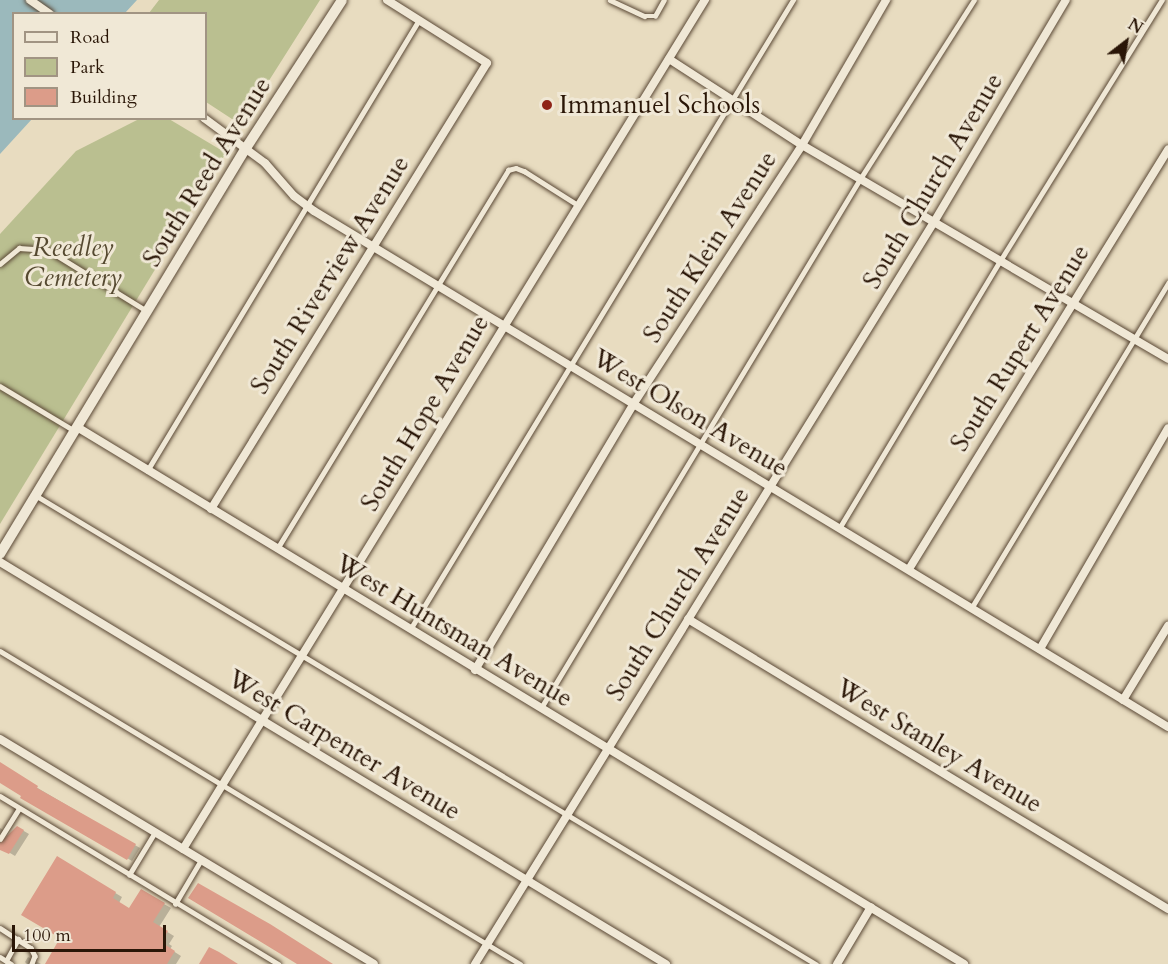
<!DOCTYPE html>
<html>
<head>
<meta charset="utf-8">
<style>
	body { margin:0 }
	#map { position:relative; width:1168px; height:964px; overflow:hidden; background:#e8dcc0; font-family:Cardo,serif }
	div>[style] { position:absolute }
	.green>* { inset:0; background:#babf90 }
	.water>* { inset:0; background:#9bb9bc }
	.shadow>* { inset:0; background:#0003 }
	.building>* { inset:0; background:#dc9c89 }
	.roads { filter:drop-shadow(0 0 2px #5a4835) drop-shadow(0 0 2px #5a4835) }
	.service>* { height:4.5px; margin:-2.25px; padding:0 2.25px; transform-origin:2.25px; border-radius:2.25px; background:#f0e8d6 }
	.minor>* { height:8px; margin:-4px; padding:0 4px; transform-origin:4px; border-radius:4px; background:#f0e8d6 }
	.tertiary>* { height:10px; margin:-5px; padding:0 5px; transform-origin:5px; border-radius:5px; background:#f0e8d6 }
	.dots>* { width:16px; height:16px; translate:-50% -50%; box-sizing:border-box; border:3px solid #f0e8d6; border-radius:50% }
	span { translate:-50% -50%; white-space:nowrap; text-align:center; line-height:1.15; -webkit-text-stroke:6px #f0e8d6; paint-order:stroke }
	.poi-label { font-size:26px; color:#2a1607 }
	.left { translate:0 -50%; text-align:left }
	.street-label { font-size:26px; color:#2a1607 }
	.park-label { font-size:26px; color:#554930; font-style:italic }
	.legend { position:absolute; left:12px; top:12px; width:195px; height:108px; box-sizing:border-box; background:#f0e8d6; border:2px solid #a19483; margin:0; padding:8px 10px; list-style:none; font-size:18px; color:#2a1607 }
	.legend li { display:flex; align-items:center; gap:12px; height:30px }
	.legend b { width:30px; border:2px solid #a19483 }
	.north { position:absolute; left:1096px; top:12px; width:60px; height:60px; -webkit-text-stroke:4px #f0e8d6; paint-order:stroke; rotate:31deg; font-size:16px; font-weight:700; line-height:24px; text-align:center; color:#2a1607 }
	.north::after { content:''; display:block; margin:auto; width:21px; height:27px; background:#2a1607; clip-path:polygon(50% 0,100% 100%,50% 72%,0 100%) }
	.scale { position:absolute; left:12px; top:925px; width:154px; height:27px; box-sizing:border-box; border:3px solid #2a1607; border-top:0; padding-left:8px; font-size:18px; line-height:21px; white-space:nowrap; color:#2a1607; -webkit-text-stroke:4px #f0e8d6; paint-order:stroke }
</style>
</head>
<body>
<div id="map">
	<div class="green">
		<i style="clip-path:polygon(159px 0,320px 0,244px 120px,232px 119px,206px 102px,206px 14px,149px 13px)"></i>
		<i style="clip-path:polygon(139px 119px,169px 119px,226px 153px,0 524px,0 234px,76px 151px)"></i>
	</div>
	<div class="water">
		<i style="clip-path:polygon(0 0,137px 0,125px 13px,14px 14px,14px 118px,32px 119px,0 154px)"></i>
	</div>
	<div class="shadow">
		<i style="clip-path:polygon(0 766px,140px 848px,132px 861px,22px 797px,23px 795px,0 781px)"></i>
		<i style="clip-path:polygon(17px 827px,29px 834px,15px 856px,0 847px,0 828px,6px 832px,1px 841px,2px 845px)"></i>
		<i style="clip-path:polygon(57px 858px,122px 897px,119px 903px,130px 910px,141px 891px,171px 908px,159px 927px,174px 936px,169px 944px,172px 946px,170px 949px,181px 956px,176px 964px,47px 964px,62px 937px)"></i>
		<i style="clip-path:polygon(28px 957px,41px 964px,27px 964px,25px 962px)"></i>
	</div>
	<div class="building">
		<i style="clip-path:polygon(0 762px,38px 786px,37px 788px,136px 844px,127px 860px,20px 798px,21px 796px,0 783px)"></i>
		<i style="clip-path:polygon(17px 826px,24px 830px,9px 854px,0 850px,0 843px)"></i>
		<i style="clip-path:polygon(57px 856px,116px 892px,113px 898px,129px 908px,141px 889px,165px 903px,153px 922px,168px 931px,163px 939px,166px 941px,164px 944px,175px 951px,167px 964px,45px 964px,60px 938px,21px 915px)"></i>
		<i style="clip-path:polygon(198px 883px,270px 924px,333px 964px,297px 964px,261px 942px,188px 898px)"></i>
		<i style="clip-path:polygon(209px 947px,219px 952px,238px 964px,199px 964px)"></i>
	</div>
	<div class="roads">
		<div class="service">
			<i style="left:610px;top:0;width:38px;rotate:25deg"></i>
			<i style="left:644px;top:16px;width:11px"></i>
			<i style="left:655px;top:16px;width:18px;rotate:-61deg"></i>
			<i style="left:0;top:264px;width:25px;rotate:-40deg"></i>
			<i style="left:19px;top:248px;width:29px;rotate:4deg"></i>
			<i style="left:48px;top:250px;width:116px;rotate:31.6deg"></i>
			<i style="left:0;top:386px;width:87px;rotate:31deg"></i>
			<i style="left:147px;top:471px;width:527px;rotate:-58.91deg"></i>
			<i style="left:35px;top:495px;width:911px;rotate:30.99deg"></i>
			<i style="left:840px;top:527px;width:310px;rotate:-59deg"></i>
			<i style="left:1000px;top:261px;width:307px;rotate:-58.2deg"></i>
			<i style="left:277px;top:549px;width:444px;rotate:-58.6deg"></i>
			<i style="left:508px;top:170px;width:8px;rotate:-14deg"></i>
			<i style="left:516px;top:168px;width:9px;rotate:21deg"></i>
			<i style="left:524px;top:171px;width:64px;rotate:32.2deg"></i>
			<i style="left:972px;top:607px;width:379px;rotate:-58.8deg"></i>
			<i style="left:411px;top:628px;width:735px;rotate:-58.69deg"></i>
			<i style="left:0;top:651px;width:607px;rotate:31.04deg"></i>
			<i style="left:541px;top:708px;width:618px;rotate:-58.91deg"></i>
			<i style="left:860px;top:179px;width:212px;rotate:-57.5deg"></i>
			<i style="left:0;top:796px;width:325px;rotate:31.1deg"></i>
			<i style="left:0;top:839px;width:36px;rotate:-58deg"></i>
			<i style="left:129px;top:875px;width:50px;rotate:-58.8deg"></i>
			<i style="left:175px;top:904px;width:51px;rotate:-59.4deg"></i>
			<i style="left:0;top:928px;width:37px;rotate:33deg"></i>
			<i style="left:31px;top:948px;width:9px;rotate:63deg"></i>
			<i style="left:35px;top:956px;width:9px;rotate:111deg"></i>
			<i style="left:0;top:957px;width:13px;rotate:32deg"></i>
			<i style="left:6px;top:961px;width:25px;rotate:-61deg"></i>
		</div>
		<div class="minor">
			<i style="left:30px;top:0;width:24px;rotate:35deg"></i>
			<i style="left:669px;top:59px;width:158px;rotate:32.9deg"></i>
			<i style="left:802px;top:145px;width:424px;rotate:30.3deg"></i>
			<i style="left:204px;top:118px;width:76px;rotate:36.4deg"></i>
			<i style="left:265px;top:163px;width:44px;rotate:48.7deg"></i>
			<i style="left:294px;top:196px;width:25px;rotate:37deg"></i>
			<i style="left:314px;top:211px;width:998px;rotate:31.14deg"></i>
			<i style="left:77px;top:427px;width:1037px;rotate:31.19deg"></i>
			<i style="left:211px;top:509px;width:524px;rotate:-58.25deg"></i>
			<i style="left:487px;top:63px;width:118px;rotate:-147.8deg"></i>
			<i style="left:0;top:562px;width:778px;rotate:31.12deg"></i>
			<i style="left:909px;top:569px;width:493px;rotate:-58.3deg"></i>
			<i style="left:688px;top:619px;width:561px;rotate:31.14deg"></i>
			<i style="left:1040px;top:649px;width:255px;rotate:-59.9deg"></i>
			<i style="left:475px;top:670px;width:311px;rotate:-59.2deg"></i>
			<i style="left:634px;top:403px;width:308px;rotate:-56.9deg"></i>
			<i style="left:802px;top:145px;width:168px;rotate:-59.9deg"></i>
			<i style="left:1123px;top:700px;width:87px;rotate:-58.7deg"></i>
			<i style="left:0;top:739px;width:436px;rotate:31deg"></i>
			<i style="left:183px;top:849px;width:997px;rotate:-58.42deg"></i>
			<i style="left:475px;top:964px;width:872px;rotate:-58.26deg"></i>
			<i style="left:934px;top:222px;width:258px;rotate:-59.3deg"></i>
			<i style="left:837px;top:964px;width:66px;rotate:-59.2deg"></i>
		</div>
		<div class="tertiary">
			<i style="left:0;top:554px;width:475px;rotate:-58.8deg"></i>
			<i style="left:246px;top:148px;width:176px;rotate:-57deg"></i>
		</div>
	</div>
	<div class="dots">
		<i style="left:547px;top:105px;background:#8f2418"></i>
	</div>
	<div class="poi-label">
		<span class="left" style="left:559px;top:105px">Immanuel Schools</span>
	</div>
	<div class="street-label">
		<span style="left:207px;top:172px;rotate:-58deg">South Reed Avenue</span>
		<span style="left:933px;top:181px;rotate:-59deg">South Church Avenue</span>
		<span style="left:710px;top:247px;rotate:-57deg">South Klein Avenue</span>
		<span style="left:330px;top:275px;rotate:-58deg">South Riverview Avenue</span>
		<span style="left:1020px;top:348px;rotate:-58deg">South Rupert Avenue</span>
		<span style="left:425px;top:413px;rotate:-59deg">South Hope Avenue</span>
		<span style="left:690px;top:413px;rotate:31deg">West Olson Avenue</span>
		<span style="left:678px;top:594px;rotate:-58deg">South Church Avenue</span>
		<span style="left:454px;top:631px;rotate:31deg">West Huntsman Avenue</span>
		<span style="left:344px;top:745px;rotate:31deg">West Carpenter Avenue</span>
		<span style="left:939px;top:746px;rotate:31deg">West Stanley Avenue</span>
	</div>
	<div class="park-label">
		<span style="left:73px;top:263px">Reedley<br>Cemetery</span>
	</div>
	<ul class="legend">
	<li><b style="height:8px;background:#f0e8d6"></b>Road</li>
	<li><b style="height:16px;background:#babf90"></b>Park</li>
	<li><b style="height:16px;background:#dc9c89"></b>Building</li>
	</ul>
	<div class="north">N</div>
	<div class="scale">100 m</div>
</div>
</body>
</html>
